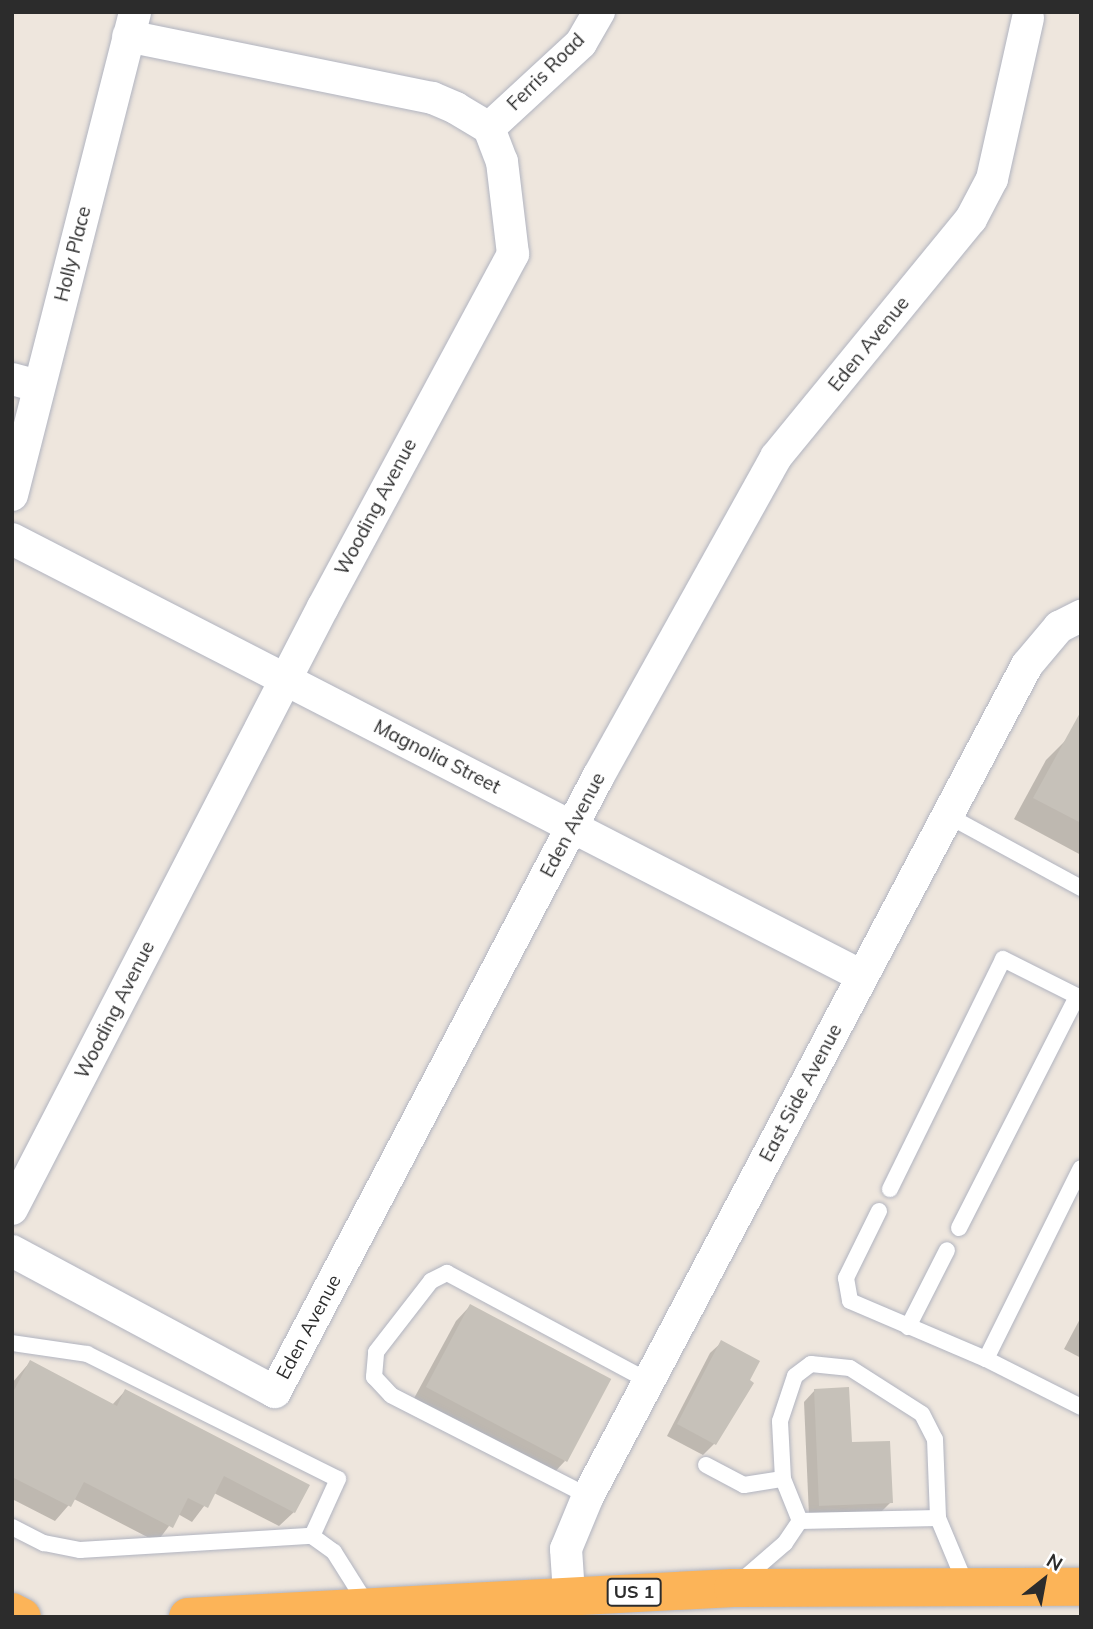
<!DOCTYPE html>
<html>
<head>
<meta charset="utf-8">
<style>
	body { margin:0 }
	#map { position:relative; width:1093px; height:1629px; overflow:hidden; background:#eee6dd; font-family:Mulish,sans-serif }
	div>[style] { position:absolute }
	.shadow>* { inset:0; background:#0003 }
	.building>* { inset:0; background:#c6c1b9; transform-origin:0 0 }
	.roads { filter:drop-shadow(0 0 2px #b1b4c0) drop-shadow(0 0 2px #b1b4c0) }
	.service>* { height:16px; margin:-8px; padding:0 8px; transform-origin:8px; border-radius:8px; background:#fff }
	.minor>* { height:32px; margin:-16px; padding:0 16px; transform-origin:16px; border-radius:16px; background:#fff }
	.trunk>* { height:38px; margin:-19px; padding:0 19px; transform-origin:19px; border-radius:19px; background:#fcb458 }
	span { translate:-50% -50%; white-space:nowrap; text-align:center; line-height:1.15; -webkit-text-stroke:5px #fff; paint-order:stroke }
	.shield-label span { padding:2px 5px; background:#fff; border:2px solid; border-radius:5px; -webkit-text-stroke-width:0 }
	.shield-label { font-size:18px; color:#2c2c2c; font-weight:700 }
	.street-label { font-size:19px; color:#2c2c2c }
	.frame { position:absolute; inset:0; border:14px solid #2c2c2c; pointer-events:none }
	.north { position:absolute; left:1009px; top:1545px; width:70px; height:70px; -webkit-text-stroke:5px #fff; paint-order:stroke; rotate:31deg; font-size:19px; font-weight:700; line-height:28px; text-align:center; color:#2c2c2c }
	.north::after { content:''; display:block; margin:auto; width:24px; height:32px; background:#2c2c2c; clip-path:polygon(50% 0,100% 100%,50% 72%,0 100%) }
</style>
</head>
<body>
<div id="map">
	<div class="shadow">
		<i style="clip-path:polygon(1067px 739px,1081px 747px,1081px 855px,1014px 819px,1046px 760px)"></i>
		<i style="clip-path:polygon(470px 1306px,565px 1461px,551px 1476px,412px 1402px,456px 1321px)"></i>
		<i style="clip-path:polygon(1081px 1317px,1081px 1358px,1064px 1349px)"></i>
		<i style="clip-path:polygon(722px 1342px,714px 1444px,703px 1455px,667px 1436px,710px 1353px)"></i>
		<i style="clip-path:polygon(30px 1362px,112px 1405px,125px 1391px,294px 1512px,279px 1526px,214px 1493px,192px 1522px,178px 1514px,157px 1542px,74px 1499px,55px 1521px,12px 1499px,12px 1383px)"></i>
		<i style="clip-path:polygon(815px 1390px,891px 1502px,880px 1513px,809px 1516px,804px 1402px)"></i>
	</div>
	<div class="building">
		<i style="clip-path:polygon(1081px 711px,1081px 823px,1033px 798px)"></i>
		<i style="left:470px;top:1304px;width:160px;height:94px;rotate:28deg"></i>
		<i style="clip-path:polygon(721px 1340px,760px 1361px,750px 1380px,754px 1383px,716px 1445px,677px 1424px)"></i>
		<i style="clip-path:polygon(30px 1360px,117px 1406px,125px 1389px,310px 1485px,295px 1513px,224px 1476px,208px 1508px,188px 1498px,173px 1528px,84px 1482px,71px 1507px,12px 1477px,12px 1394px)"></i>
		<i style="clip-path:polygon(849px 1387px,852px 1442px,890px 1441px,893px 1503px,819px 1506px,814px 1389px)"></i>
	</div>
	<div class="roads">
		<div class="service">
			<i style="left:947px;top:815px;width:153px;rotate:28.6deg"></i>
			<i style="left:890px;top:1189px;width:256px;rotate:-63.8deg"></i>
			<i style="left:1003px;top:959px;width:87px;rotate:26.6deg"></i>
			<i style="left:879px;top:1211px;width:75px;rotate:116.2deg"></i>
			<i style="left:846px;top:1278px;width:23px;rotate:80deg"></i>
			<i style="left:850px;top:1301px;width:148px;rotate:23.1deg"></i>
			<i style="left:986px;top:1359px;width:106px;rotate:26.8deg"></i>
			<i style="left:959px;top:1228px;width:260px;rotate:-63deg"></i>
			<i style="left:908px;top:1327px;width:86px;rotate:-63.1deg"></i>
			<i style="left:12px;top:1343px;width:76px;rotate:8.3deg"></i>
			<i style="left:87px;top:1354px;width:280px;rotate:26.5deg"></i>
			<i style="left:338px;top:1479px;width:63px;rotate:114.5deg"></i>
			<i style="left:986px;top:1359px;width:213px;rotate:-63.6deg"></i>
			<i style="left:706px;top:1465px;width:43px;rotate:27.8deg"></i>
			<i style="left:744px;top:1485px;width:39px;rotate:-9deg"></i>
			<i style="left:588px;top:1496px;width:221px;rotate:-152.9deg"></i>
			<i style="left:391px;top:1395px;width:25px;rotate:-133deg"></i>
			<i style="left:374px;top:1377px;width:25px;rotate:-85deg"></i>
			<i style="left:376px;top:1352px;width:90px;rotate:-52.2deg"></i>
			<i style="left:431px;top:1281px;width:18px;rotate:-27deg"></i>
			<i style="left:447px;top:1273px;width:230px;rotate:28.2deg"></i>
			<i style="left:800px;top:1521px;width:45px;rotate:-112deg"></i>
			<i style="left:783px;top:1479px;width:58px;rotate:-93deg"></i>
			<i style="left:780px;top:1421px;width:47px;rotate:-71.6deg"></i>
			<i style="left:795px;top:1376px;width:20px;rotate:-37deg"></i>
			<i style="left:811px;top:1364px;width:39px;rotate:6deg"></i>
			<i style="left:850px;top:1368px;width:85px;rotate:32.6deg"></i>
			<i style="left:922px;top:1414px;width:28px;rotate:63deg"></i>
			<i style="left:935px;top:1439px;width:79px;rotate:87.8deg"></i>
			<i style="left:938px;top:1518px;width:73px;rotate:67.3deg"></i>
			<i style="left:800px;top:1521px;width:138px;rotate:-1.2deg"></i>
			<i style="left:12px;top:1527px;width:36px;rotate:27deg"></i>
			<i style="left:44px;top:1543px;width:37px;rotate:11deg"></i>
			<i style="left:80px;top:1550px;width:232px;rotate:-3.5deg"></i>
			<i style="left:312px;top:1536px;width:27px;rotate:36deg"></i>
			<i style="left:334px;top:1552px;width:64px;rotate:57.8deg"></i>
			<i style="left:741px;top:1581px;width:58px;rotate:-40.8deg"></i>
			<i style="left:785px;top:1543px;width:27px;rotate:-56deg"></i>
		</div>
		<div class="minor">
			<i style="left:489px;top:128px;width:125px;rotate:-42.7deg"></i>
			<i style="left:581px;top:43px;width:36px;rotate:-60deg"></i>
			<i style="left:12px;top:379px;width:28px;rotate:15deg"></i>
			<i style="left:12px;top:495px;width:498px;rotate:-75.7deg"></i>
			<i style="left:12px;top:539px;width:956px;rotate:27.21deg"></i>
			<i style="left:12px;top:1209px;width:678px;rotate:-62.68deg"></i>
			<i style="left:323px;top:607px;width:401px;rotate:-61.7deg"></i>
			<i style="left:513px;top:254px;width:93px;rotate:-96.8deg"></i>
			<i style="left:502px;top:162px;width:36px;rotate:-111deg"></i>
			<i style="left:489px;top:128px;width:39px;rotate:-149deg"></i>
			<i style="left:456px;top:108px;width:26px;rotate:-157deg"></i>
			<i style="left:432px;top:98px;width:310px;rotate:-168.5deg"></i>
			<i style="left:12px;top:1251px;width:298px;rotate:28.2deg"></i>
			<i style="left:275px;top:1392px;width:695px;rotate:-62.29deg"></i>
			<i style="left:598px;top:777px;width:366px;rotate:-60.9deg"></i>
			<i style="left:776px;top:457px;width:308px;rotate:-50.7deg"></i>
			<i style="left:971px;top:219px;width:45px;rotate:-62.3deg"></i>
			<i style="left:992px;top:179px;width:165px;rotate:-77.4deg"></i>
			<i style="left:569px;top:1594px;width:45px;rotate:-93.8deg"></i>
			<i style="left:566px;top:1549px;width:57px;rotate:-67.5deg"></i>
			<i style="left:588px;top:1496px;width:940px;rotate:-62.15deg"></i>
			<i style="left:1027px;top:665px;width:50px;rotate:-49.9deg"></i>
			<i style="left:1059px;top:627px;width:25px;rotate:-27deg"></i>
		</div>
		<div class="trunk">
			<i style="left:12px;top:1612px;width:11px;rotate:27deg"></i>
			<i style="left:188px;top:1617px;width:546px;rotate:-3.05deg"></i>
			<i style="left:733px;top:1588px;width:348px;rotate:-0.2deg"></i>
		</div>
	</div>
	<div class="shield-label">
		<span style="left:634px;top:1592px">US 1</span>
	</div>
	<div class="street-label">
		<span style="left:546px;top:72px;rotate:-45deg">Ferris Road</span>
		<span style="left:73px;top:254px;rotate:-76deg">Holly Place</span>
		<span style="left:869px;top:344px;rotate:-51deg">Eden Avenue</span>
		<span style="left:376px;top:507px;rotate:-62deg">Wooding Avenue</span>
		<span style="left:437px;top:757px;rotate:27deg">Magnolia Street</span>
		<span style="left:573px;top:825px;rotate:-62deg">Eden Avenue</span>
		<span style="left:115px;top:1010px;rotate:-63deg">Wooding Avenue</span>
		<span style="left:801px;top:1093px;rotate:-62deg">East Side Avenue</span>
		<span style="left:309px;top:1327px;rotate:-62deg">Eden Avenue</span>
	</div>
	<div class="frame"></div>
	<div class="north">N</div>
</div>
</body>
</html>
